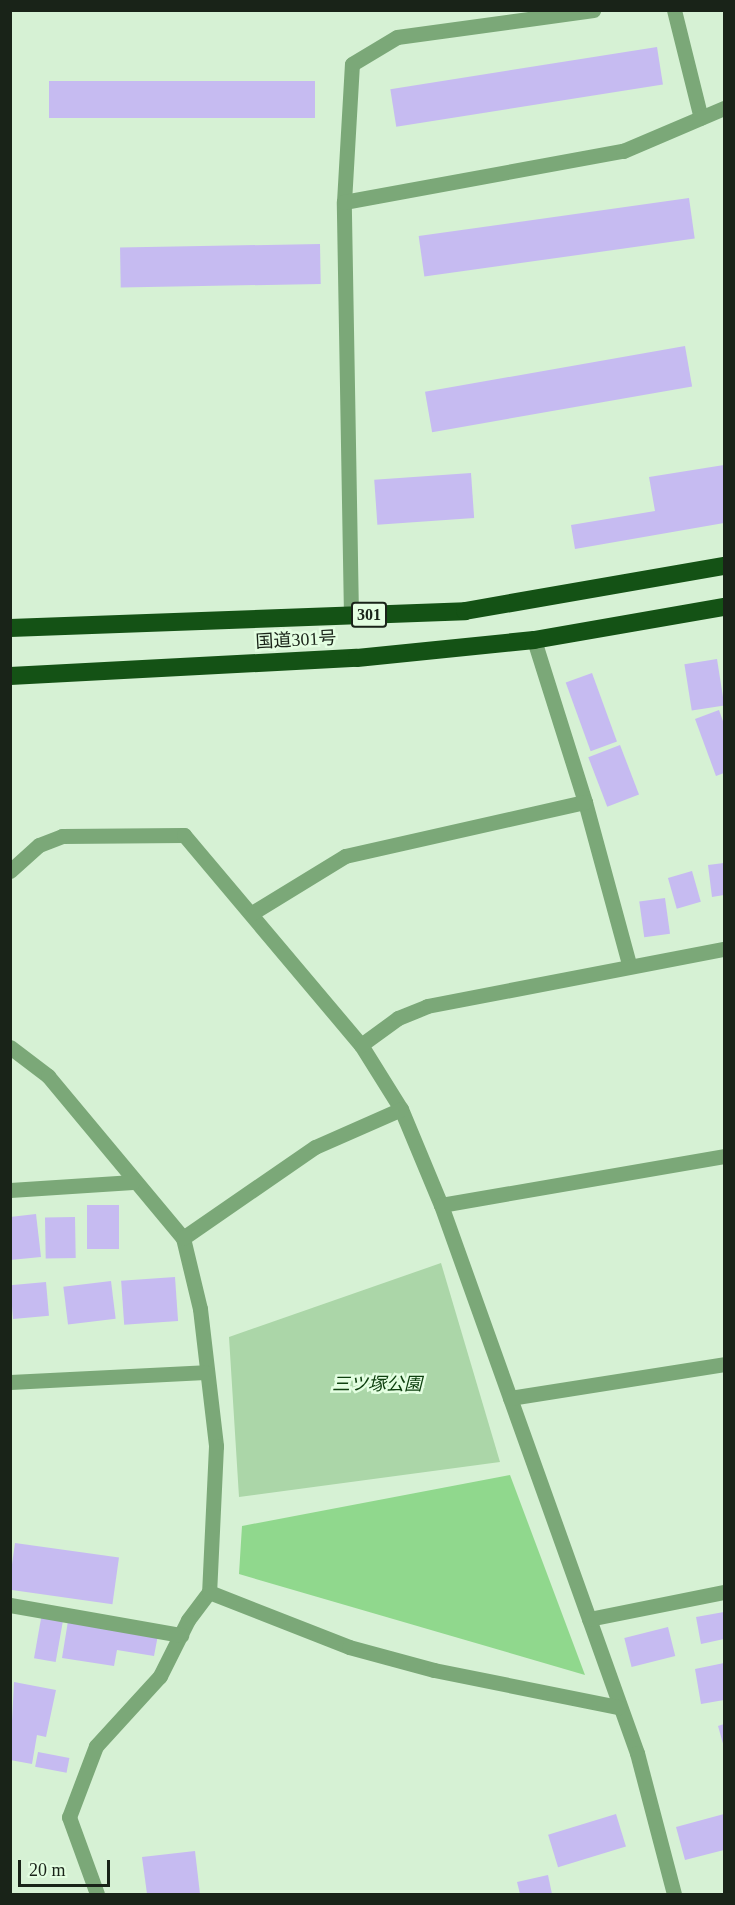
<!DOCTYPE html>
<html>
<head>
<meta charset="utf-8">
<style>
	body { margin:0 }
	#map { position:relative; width:735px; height:1905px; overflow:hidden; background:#d6f1d4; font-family:"Times New Roman","Noto Sans JP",serif }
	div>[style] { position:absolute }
	.green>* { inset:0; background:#abd6a8 }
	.water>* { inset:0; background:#90d88d }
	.building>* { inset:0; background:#c6bbf1; transform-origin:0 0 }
	.street>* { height:15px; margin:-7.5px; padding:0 7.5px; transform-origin:7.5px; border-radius:7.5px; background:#7ba878 }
	.highway>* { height:18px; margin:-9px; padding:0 9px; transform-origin:9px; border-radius:9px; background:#145215 }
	span { translate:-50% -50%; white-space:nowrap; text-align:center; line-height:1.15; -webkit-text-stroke:5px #e3fee1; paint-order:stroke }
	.shield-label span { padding:2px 4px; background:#e3fee1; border:2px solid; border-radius:4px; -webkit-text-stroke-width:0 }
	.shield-label { font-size:16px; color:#192318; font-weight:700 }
	.street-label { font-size:18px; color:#192318 }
	.park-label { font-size:18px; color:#0e400f; font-style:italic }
	.frame { position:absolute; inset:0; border:12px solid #192318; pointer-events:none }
	.scale { position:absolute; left:18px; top:1860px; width:92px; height:27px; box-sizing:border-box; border:3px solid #192318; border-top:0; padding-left:8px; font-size:18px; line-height:21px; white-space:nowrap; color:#192318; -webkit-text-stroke:4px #e3fee1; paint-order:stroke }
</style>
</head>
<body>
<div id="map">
	<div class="green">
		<i style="clip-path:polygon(441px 1263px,500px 1462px,239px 1497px,229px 1337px)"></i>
	</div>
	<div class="water">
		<i style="clip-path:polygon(510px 1475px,585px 1675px,239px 1574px,242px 1526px)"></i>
	</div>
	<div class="building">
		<i style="left:657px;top:47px;width:38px;height:270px;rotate:81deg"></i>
		<i style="left:315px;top:81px;width:37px;height:266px;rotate:90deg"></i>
		<i style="left:689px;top:198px;width:41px;height:273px;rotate:82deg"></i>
		<i style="left:320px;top:244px;width:40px;height:200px;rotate:89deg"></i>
		<i style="left:685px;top:346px;width:41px;height:264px;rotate:80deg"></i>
		<i style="clip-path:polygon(724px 465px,724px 523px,575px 549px,571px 525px,655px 511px,649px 477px)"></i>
		<i style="left:471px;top:473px;width:45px;height:97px;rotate:86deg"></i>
		<i style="left:717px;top:659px;width:47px;height:33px;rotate:81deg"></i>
		<i style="left:592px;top:673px;width:73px;height:28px;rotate:70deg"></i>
		<i style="clip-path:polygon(719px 710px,724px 724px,724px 773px,716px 776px,695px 719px)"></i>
		<i style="left:620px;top:745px;width:53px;height:34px;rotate:69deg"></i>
		<i style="clip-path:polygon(724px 863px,724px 895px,712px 897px,708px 865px)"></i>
		<i style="left:692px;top:871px;width:32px;height:25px;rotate:74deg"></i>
		<i style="left:665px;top:898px;width:36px;height:26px;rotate:82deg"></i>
		<i style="left:87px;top:1205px;width:32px;height:44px"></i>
		<i style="clip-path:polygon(36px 1214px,41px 1257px,10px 1260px,10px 1217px)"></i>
		<i style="left:75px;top:1217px;width:41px;height:30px;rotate:89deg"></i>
		<i style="left:175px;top:1277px;width:44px;height:54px;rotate:86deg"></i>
		<i style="left:111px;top:1281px;width:38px;height:48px;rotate:83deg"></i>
		<i style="left:46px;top:1282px;width:34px;height:36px;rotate:85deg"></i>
		<i style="left:15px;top:1543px;width:105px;height:47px;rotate:8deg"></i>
		<i style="clip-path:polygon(724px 1612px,724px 1639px,701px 1644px,696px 1617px)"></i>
		<i style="left:42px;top:1613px;width:22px;height:46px;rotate:10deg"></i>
		<i style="clip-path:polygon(68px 1621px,158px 1635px,154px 1656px,117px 1650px,114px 1666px,62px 1658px)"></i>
		<i style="left:668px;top:1627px;width:30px;height:45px;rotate:76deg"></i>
		<i style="clip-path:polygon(724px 1663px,724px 1700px,701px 1704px,695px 1669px)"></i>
		<i style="clip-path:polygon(14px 1682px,56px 1690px,46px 1737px,37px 1735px,32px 1764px,10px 1760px)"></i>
		<i style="clip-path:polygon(724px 1724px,724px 1747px,718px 1726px)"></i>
		<i style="left:38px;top:1752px;width:32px;height:15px;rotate:11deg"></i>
		<i style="left:616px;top:1814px;width:34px;height:71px;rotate:73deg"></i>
		<i style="clip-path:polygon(724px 1814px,724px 1850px,685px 1860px,676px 1827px)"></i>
		<i style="clip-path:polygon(195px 1851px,200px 1894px,147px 1894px,142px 1857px)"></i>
		<i style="clip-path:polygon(548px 1875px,552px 1894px,520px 1894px,517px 1882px)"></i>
	</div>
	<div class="street">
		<i style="left:674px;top:10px;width:111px;rotate:76deg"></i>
		<i style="left:344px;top:202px;width:138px;rotate:-86.7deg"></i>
		<i style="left:352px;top:64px;width:52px;rotate:-31deg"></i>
		<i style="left:397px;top:37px;width:198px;rotate:-7.8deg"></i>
		<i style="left:351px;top:616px;width:414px;rotate:-91deg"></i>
		<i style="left:344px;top:202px;width:284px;rotate:-10.4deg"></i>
		<i style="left:623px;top:151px;width:110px;rotate:-23.1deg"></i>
		<i style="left:534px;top:640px;width:170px;rotate:72.5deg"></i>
		<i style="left:585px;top:802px;width:168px;rotate:74.8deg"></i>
		<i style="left:10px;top:871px;width:39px;rotate:-42deg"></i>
		<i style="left:39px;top:845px;width:25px;rotate:-21deg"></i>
		<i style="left:62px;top:836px;width:122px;rotate:-0.5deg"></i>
		<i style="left:184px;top:835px;width:275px;rotate:49.9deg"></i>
		<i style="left:361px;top:1045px;width:75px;rotate:58deg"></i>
		<i style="left:401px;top:1109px;width:104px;rotate:67.4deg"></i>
		<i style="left:441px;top:1205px;width:582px;rotate:70.32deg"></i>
		<i style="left:637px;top:1753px;width:146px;rotate:75.3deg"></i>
		<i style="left:252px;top:913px;width:109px;rotate:-31.5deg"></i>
		<i style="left:345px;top:856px;width:246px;rotate:-12.7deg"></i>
		<i style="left:361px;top:1045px;width:46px;rotate:-36.1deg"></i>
		<i style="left:398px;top:1018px;width:31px;rotate:-22deg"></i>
		<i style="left:427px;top:1006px;width:302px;rotate:-10.9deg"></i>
		<i style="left:10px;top:1047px;width:48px;rotate:37.3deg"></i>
		<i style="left:48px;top:1076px;width:211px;rotate:50.2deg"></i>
		<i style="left:183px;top:1238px;width:73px;rotate:76.5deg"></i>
		<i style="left:200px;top:1309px;width:138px;rotate:83.3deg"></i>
		<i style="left:216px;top:1446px;width:146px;rotate:92.7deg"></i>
		<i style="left:209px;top:1592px;width:35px;rotate:127deg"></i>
		<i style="left:188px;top:1620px;width:63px;rotate:116.6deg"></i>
		<i style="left:160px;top:1676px;width:95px;rotate:132.4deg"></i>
		<i style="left:96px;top:1746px;width:76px;rotate:110.8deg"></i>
		<i style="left:69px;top:1817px;width:82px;rotate:70deg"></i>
		<i style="left:10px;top:1190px;width:123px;rotate:-3.7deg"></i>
		<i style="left:441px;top:1205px;width:287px;rotate:-9.8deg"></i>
		<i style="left:183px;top:1238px;width:160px;rotate:-34.6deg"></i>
		<i style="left:315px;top:1147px;width:94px;rotate:-23.8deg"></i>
		<i style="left:10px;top:1382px;width:195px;rotate:-2.9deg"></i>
		<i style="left:510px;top:1398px;width:217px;rotate:-9deg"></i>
		<i style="left:209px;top:1592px;width:150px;rotate:21.4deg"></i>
		<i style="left:349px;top:1647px;width:88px;rotate:15.1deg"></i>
		<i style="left:434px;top:1670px;width:188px;rotate:11.4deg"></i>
		<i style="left:10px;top:1605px;width:174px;rotate:10deg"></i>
		<i style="left:589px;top:1619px;width:138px;rotate:-11.3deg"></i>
	</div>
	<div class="highway">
		<i style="left:10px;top:628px;width:455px;rotate:-2.1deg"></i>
		<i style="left:465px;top:611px;width:263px;rotate:-9.9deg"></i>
		<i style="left:10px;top:676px;width:347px;rotate:-3deg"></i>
		<i style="left:357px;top:658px;width:178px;rotate:-5.8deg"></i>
		<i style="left:534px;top:640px;width:193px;rotate:-9.9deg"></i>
	</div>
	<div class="shield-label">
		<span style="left:369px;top:615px">301</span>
	</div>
	<div class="street-label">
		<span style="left:296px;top:640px;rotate:-3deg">国道301号</span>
	</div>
	<div class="park-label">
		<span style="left:377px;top:1384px">三ツ塚公園</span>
	</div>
	<div class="frame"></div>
	<div class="scale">20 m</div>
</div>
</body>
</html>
